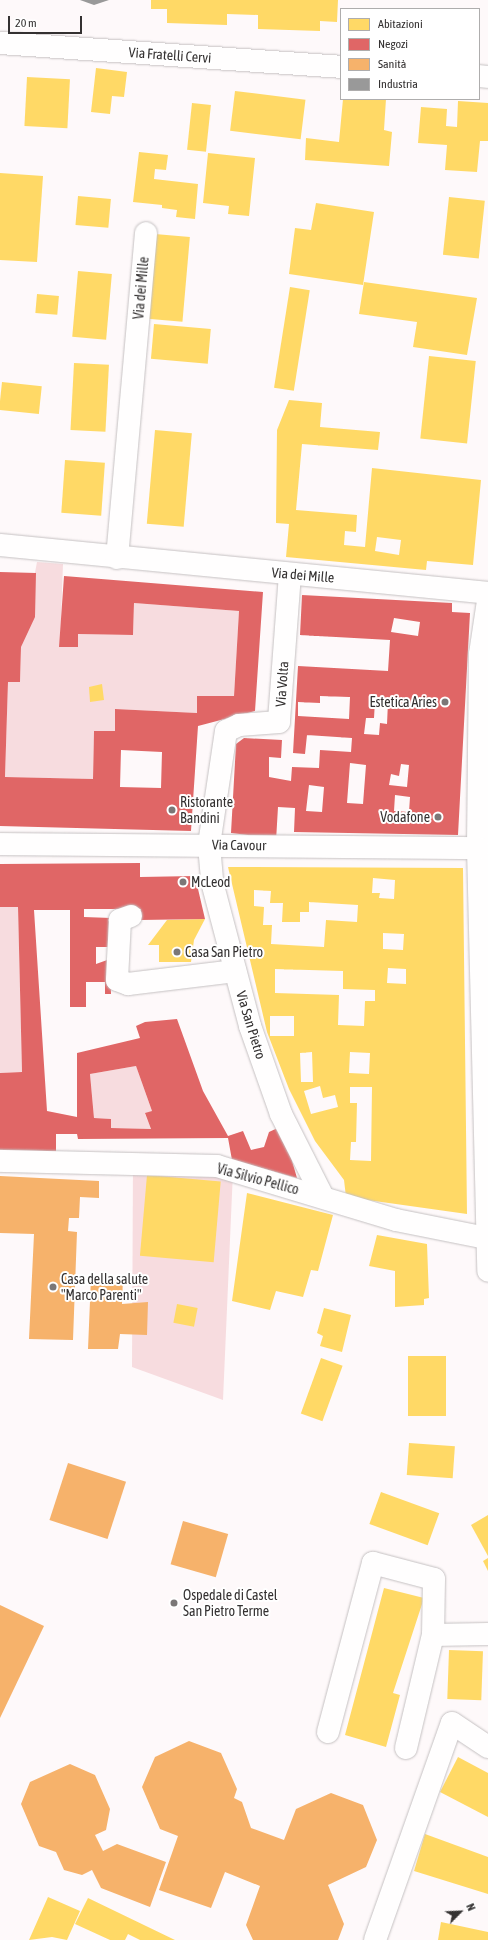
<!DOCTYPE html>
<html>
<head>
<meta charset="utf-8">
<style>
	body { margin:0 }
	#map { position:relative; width:488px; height:1940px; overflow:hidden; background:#fef9fa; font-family:"Asap Condensed",sans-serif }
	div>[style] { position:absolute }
	.green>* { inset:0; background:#f7dcdf }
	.homes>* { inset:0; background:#ffd966; transform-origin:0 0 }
	.shops>* { inset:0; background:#e06666 }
	.health>* { inset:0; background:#f6b26b; transform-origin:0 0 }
	.industry>* { inset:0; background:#999 }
	.roads { filter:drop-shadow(0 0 1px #c5c1c2) drop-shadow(0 0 1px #c5c1c2) }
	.minor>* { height:22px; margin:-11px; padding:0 11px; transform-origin:11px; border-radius:11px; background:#fffefe }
	.dots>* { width:11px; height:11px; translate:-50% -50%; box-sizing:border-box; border:2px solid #fff; border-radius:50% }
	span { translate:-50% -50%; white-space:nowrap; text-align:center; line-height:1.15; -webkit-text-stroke:4px #fff; paint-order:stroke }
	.street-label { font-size:14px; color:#343131 }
	.poi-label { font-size:14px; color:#343131 }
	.right { translate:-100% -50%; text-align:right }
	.left { translate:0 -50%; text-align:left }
	.legend { position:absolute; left:340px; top:8px; width:140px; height:92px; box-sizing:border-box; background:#fff; border:1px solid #aeadad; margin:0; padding:5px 7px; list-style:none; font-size:12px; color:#343131 }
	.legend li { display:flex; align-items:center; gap:8px; height:20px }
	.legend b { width:20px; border:1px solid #aeadad }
	.north { position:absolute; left:440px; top:1892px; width:40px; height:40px; -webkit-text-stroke:3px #fff; paint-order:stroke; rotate:66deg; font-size:11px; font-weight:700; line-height:16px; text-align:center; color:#343131 }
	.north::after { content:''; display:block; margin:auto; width:14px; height:18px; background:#343131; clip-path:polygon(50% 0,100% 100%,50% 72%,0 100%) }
	.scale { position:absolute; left:8px; top:16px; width:74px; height:18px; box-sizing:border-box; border:2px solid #343131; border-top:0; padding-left:5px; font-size:12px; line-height:14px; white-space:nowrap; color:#343131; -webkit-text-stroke:3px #fff; paint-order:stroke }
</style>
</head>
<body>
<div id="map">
	<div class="green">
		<i style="clip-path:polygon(37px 562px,63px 564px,60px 647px,78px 647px,78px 634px,133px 635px,134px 603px,239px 611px,234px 696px,198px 696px,197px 713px,115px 709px,115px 731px,94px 731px,93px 779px,5px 777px,8px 682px,20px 682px,21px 647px)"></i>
		<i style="clip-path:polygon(0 907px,18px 907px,22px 1072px,0 1073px)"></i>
		<i style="clip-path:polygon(136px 1066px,152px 1111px,145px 1114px,151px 1129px,111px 1128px,110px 1119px,94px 1118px,90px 1074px)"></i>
		<i style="clip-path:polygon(133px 1162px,233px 1171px,223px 1400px,132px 1367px)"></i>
	</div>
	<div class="homes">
		<i style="clip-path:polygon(151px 0,338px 0,337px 22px,320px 21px,320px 31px,258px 29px,258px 15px,227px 14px,227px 25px,167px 23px,167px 9px,151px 9px)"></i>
		<i style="clip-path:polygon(96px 68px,127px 72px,124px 97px,112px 96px,110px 114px,91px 112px)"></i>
		<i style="left:27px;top:77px;width:43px;height:49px;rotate:3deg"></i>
		<i style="left:235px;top:91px;width:71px;height:40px;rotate:7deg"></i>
		<i style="clip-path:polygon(343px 99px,386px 99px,384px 130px,392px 132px,389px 166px,305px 160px,306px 138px,339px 142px)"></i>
		<i style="clip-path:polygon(458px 101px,488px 103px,488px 141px,480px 141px,477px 172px,445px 170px,447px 145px,418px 143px,421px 107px,447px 109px,446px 126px,457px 127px)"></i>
		<i style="left:192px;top:103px;width:19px;height:47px;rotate:6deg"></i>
		<i style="clip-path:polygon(139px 152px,168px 155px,166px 170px,155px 169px,154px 179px,198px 184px,195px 219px,176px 217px,177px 210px,162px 208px,162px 205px,133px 202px)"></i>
		<i style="clip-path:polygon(208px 153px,255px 158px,249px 216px,228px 214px,229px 206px,203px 203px)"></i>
		<i style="clip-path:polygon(0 173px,43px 176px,37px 262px,0 260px)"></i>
		<i style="left:78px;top:196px;width:33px;height:29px;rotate:5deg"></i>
		<i style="left:449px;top:197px;width:36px;height:58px;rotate:6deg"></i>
		<i style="clip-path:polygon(316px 203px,374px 212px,363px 285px,289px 274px,295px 228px,311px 230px)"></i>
		<i style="left:155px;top:234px;width:35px;height:85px;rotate:5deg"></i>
		<i style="left:78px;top:271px;width:34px;height:66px;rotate:5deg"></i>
		<i style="clip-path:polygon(364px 282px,477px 298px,467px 355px,413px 347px,417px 322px,359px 314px)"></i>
		<i style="left:290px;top:287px;width:20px;height:102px;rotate:9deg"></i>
		<i style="left:37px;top:294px;width:22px;height:19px;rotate:5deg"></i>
		<i style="left:154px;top:324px;width:57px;height:35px;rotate:5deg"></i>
		<i style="left:429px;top:356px;width:47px;height:83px;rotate:6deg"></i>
		<i style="left:74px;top:363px;width:35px;height:67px;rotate:3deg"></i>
		<i style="left:2px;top:382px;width:40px;height:28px;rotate:6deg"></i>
		<i style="clip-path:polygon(evenodd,289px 400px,322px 403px,320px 427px,380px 432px,378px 450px,302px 444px,296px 510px,357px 515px,356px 532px,345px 531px,344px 545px,365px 547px,372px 468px,481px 480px,473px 565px,427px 561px,426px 570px,286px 557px,289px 524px,276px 523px,277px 430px,289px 400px,377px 537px,401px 540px,399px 555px,375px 551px,377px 537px)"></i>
		<i style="left:155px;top:430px;width:37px;height:94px;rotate:5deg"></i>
		<i style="left:65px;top:460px;width:40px;height:53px;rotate:4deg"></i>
		<i style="clip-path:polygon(102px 684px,104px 700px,90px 702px,89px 687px)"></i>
		<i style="clip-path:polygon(evenodd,228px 867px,463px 868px,467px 1214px,346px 1197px,344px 1180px,315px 1141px,289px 1089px,267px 1032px,228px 867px,373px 878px,395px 880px,394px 899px,379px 898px,380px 893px,372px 893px,373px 878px,228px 867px,254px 890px,271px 891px,270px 903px,283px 903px,282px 922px,300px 922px,300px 912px,309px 912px,309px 902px,358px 905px,357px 922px,326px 920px,324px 947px,271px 944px,272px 925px,263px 925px,264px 907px,254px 906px,254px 890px,228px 867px,383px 933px,404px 934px,403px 950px,383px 949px,383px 933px,228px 867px,388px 968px,406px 969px,406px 984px,387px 983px,388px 968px,228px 867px,275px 969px,343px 971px,343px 989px,375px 990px,375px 1001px,365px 1001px,364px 1026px,338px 1025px,339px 995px,275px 993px,275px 969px,228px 867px,270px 1016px,294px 1016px,294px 1036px,270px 1036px,270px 1016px,228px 867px,312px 1052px,313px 1082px,301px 1082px,300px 1053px,312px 1052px,228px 867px,350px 1052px,370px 1053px,369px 1074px,349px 1073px,350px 1052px,228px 867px,320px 1086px,323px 1098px,335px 1095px,338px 1107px,311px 1114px,304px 1091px,320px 1086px,228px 867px,350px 1087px,372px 1087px,371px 1161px,350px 1160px,351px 1142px,356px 1142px,357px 1103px,350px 1103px,350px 1087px)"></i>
		<i style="clip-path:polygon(205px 919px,194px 940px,191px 962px,159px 962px,159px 945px,148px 945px,167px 920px)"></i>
		<i style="left:147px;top:1175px;width:74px;height:81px;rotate:5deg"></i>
		<i style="clip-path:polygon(247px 1193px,333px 1215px,318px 1271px,311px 1270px,303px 1297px,276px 1291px,270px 1310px,232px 1301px)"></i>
		<i style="clip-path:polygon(377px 1235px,427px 1244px,429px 1298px,424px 1299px,424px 1305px,395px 1307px,395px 1271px,369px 1266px)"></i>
		<i style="left:177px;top:1304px;width:21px;height:19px;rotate:11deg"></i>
		<i style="clip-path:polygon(324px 1308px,351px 1315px,342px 1352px,320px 1346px,323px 1336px,317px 1333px)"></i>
		<i style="left:408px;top:1356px;width:38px;height:60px"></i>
		<i style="left:321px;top:1358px;width:23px;height:59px;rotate:20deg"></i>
		<i style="left:409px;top:1443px;width:46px;height:32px;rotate:4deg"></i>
		<i style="left:381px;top:1492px;width:62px;height:34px;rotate:20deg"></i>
		<i style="clip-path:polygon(488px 1515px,488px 1556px,471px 1525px)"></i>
		<i style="clip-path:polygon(488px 1558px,488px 1571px,483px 1561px)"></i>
		<i style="clip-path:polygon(384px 1588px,424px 1598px,393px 1693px,400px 1695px,386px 1747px,345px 1735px)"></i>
		<i style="left:449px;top:1650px;width:34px;height:49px;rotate:2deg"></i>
		<i style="clip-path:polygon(458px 1757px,488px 1773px,488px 1817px,440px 1792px)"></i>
		<i style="clip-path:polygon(425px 1834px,488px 1857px,488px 1894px,414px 1871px)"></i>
		<i style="clip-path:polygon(48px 1897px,80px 1911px,67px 1940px,52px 1937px,29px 1940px)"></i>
		<i style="clip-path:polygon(88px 1898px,175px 1940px,140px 1940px,128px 1934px,125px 1940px,110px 1940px,75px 1924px)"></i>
		<i style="clip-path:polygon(441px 1922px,488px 1932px,488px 1940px,438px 1940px)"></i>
	</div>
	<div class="shops">
		<i style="clip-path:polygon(evenodd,0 572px,36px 573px,35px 617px,21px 647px,20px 682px,8px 682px,5px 777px,93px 779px,94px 731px,115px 731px,115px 709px,197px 713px,197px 696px,234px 696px,239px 611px,134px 603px,133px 635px,78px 634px,78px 647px,59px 647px,64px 576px,263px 592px,255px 711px,198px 726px,191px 831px,0 826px,0 572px,121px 750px,162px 752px,161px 788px,120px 787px,121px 750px)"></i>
		<i style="clip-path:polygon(evenodd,302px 595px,452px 603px,452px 612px,470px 613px,458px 835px,294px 832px,295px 808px,278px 807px,276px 841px,248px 839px,248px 835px,231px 833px,236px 744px,244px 738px,282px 740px,281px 758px,269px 757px,269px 777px,291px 781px,292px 767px,319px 768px,320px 750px,351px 752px,352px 738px,307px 735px,305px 754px,293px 753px,298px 666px,388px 671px,390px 640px,300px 635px,302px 595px,394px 618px,420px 622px,418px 636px,391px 632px,394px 618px,302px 595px,320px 696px,350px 697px,349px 719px,298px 716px,298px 702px,320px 703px,320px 696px,302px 595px,375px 701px,388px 702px,387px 724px,380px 723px,379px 735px,364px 734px,366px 718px,374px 718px,375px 701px,302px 595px,350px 763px,366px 765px,363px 804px,347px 803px,350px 763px,302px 595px,401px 764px,409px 765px,407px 787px,389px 785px,391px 774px,399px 776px,401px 764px,302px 595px,309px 785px,324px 787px,322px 812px,306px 811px,309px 785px,302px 595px,395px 795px,410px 797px,409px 812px,394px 811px,395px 795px)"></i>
		<i style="clip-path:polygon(evenodd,140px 863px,140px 877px,195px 876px,205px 919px,140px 920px,141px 909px,84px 909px,84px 917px,111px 918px,111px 947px,96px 947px,96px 964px,110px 959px,111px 994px,105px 994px,105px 982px,86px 982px,86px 1007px,70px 1007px,70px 910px,34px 910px,47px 1111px,77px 1117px,77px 1053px,140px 1038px,136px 1026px,145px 1022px,177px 1019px,203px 1091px,228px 1136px,243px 1131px,251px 1150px,264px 1147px,269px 1132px,282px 1126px,297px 1178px,232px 1160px,228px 1138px,78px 1139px,77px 1134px,56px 1134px,56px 1154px,0 1153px,0 1073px,22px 1072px,18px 907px,0 907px,0 864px,140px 863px,136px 1066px,152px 1111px,145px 1113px,151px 1129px,111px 1128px,111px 1119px,94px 1118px,90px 1074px,136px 1066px)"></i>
	</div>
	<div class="health">
		<i style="clip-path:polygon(0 1176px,99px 1181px,99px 1198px,80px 1197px,79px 1218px,69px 1218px,68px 1231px,77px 1232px,73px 1340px,29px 1339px,34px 1234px,0 1233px)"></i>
		<i style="clip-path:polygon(91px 1277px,123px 1278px,122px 1304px,148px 1302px,147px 1335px,120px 1334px,118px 1349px,88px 1349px)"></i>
		<i style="left:68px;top:1463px;width:61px;height:60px;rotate:18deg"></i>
		<i style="left:183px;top:1521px;width:47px;height:45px;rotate:16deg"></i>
		<i style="clip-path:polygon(0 1605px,44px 1626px,0 1718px)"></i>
		<i style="clip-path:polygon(189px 1741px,221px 1753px,237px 1789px,234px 1798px,242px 1802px,251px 1828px,284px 1840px,296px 1809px,331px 1793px,363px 1805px,377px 1840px,366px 1867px,328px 1885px,344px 1924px,338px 1940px,253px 1940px,246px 1925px,260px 1886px,225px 1872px,211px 1908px,159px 1890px,178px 1836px,160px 1829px,142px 1787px,155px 1757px)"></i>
		<i style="clip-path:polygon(70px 1764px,95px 1775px,110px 1809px,106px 1830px,95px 1835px,103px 1851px,117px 1844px,166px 1862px,150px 1907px,101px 1888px,92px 1870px,82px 1875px,64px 1870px,56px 1852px,39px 1846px,21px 1804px,30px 1782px)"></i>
	</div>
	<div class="industry">
		<i style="clip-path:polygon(80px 0,109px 0,94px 5px)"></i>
	</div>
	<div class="roads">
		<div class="minor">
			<i style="left:0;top:43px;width:342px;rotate:4deg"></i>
			<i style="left:479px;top:76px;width:9px;rotate:6deg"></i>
			<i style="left:0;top:545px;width:490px;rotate:5.6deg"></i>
			<i style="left:117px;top:558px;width:326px;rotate:-84.9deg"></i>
			<i style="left:290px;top:574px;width:148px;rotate:94.3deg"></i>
			<i style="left:279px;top:722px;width:40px;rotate:175.7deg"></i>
			<i style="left:239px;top:725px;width:14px;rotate:155deg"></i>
			<i style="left:226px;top:731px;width:115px;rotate:98.5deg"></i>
			<i style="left:209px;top:845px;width:37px;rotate:85deg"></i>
			<i style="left:212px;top:882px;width:149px;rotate:75.2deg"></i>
			<i style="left:250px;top:1026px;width:93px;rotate:70.6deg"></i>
			<i style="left:281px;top:1114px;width:93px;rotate:63.2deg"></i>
			<i style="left:488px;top:601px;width:54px;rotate:98.6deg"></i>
			<i style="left:480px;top:654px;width:194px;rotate:90.6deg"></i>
			<i style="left:478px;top:848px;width:423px;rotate:88.6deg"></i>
			<i style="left:0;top:844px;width:478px;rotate:0.5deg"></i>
			<i style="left:131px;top:916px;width:12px;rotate:160deg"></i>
			<i style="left:120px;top:920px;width:60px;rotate:92.9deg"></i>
			<i style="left:117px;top:980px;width:12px;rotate:20deg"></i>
			<i style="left:128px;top:984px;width:108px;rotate:-6.9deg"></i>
			<i style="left:0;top:1161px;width:217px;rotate:1.3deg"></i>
			<i style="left:217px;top:1166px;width:187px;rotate:16.8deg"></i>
			<i style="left:396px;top:1220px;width:92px;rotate:11.3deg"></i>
			<i style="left:328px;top:1732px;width:175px;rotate:-75.1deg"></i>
			<i style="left:373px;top:1563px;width:63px;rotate:14.7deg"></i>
			<i style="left:434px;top:1579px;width:56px;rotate:91deg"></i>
			<i style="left:433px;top:1635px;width:55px;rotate:-1deg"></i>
			<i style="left:406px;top:1748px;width:116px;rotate:-76.6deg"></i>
			<i style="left:375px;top:1940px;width:230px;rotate:-70.5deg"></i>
			<i style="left:452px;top:1723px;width:43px;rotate:33.7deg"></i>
		</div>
	</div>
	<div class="dots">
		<i style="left:445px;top:702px;background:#7b7777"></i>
		<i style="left:172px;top:810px;background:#7b7777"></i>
		<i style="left:438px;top:817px;background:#7b7777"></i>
		<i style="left:183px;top:882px;background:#7b7777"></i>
		<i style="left:177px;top:952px;background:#7b7777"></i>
		<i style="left:53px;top:1287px;background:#7b7777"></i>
		<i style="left:174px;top:1603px;background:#7b7777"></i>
	</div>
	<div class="street-label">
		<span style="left:170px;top:55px;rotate:4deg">Via Fratelli Cervi</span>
		<span style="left:141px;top:288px;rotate:-85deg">Via dei Mille</span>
		<span style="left:303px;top:575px;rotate:5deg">Via dei Mille</span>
		<span style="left:282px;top:684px;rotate:-86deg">Via Volta</span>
		<span style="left:239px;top:845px;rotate:1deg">Via Cavour</span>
		<span style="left:251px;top:1025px;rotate:73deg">Via San Pietro</span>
		<span style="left:258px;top:1179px;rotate:15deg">Via Silvio Pellico</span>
	</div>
	<div class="poi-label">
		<span class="right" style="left:437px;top:702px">Estetica Aries</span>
		<span class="left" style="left:180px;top:810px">Ristorante<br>Bandini</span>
		<span class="right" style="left:430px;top:817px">Vodafone</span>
		<span class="left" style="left:191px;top:882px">McLeod</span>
		<span class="left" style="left:185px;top:952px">Casa San Pietro</span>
		<span class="left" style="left:61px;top:1287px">Casa della salute<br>"Marco Parenti"</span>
		<span class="left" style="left:183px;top:1603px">Ospedale di Castel<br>San Pietro Terme</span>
	</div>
	<ul class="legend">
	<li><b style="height:11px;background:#ffd966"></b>Abitazioni</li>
	<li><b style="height:11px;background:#e06666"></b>Negozi</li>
	<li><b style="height:11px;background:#f6b26b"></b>Sanità</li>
	<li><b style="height:11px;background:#999"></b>Industria</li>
	</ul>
	<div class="north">N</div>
	<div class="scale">20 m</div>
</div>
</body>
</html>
